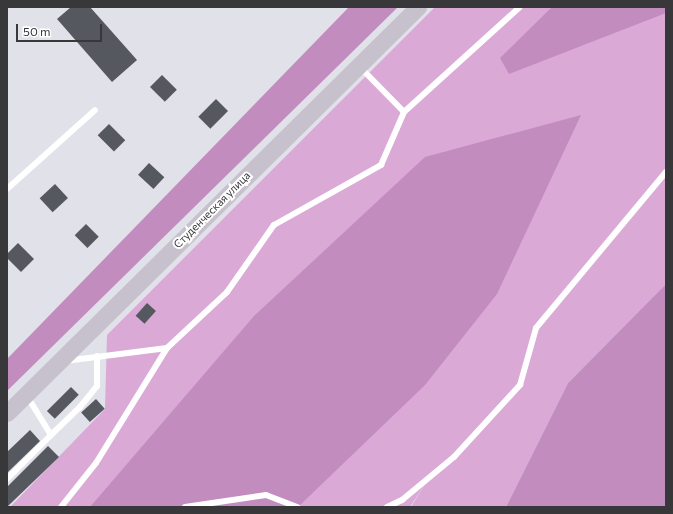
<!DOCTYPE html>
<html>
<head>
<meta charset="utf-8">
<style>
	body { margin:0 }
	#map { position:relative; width:673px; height:514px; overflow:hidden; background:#e1e1ea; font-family:Commissioner,sans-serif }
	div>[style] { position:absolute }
	.green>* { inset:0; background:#daa9d6 }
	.forest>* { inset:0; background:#c28cbf }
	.building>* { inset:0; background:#55585f; transform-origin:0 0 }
	.lane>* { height:6px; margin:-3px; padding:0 3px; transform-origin:3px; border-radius:3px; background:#fff }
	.secondary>* { height:17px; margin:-8.5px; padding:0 8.5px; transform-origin:8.5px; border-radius:8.5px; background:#c7c1cd }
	span { translate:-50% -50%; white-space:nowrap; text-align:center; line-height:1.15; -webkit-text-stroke:4px #fff; paint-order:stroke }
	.street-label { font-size:11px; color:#38383b }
	.frame { position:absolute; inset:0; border:8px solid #38383b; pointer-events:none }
	.scale { position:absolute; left:16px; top:24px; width:86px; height:18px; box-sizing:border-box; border:2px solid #38383b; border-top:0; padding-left:5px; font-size:12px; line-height:14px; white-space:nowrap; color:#38383b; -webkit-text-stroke:3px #fff; paint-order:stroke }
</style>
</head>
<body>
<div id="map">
	<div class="green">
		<i style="clip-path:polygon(435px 7px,666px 7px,666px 284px,568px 383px,506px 507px,411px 507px,427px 481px,410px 507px,10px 507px,105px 409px,107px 335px)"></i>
	</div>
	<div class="forest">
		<i style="clip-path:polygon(349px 7px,398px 7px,7px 391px,7px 359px)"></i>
		<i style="clip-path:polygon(552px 7px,666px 7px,666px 13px,509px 74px,500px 58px)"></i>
		<i style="clip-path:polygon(581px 115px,497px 294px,425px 385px,298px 507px,90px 507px,254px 316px,425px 157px)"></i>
		<i style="clip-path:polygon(666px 284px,666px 507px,506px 507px,568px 383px)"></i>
	</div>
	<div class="building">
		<i style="clip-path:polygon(71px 7px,90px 7px,137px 60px,112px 82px,57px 19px)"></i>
		<i style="left:162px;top:75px;width:21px;height:17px;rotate:45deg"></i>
		<i style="left:216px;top:99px;width:17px;height:25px;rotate:45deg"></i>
		<i style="left:109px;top:124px;width:23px;height:16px;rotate:45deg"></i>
		<i style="left:149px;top:163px;width:21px;height:16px;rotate:43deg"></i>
		<i style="left:55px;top:184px;width:19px;height:21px;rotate:47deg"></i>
		<i style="left:86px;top:224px;width:18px;height:16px;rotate:45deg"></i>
		<i style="clip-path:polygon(18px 243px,34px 259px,21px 272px,7px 258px,7px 254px)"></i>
		<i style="left:147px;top:303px;width:12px;height:17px;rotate:42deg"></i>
		<i style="left:71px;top:387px;width:11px;height:34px;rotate:45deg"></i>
		<i style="left:96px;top:399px;width:13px;height:20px;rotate:48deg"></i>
		<i style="clip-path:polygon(30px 430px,40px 441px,7px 473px,7px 452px)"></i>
		<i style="clip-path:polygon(48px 446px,59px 457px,7px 507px,7px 487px)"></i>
	</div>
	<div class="lane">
		<i style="left:359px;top:66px;width:64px;rotate:45.6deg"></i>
		<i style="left:7px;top:189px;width:118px;rotate:-41.9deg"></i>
		<i style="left:65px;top:361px;width:103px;rotate:-7.3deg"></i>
		<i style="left:51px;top:435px;width:40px;rotate:-44deg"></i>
		<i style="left:80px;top:407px;width:27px;rotate:-51deg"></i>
		<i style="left:97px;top:386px;width:30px;rotate:-90deg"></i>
		<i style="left:7px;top:479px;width:62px;rotate:-45deg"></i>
		<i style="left:51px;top:435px;width:46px;rotate:-121.6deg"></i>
		<i style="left:61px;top:507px;width:56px;rotate:-51.5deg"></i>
		<i style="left:96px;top:463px;width:135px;rotate:-58.3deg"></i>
		<i style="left:167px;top:348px;width:82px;rotate:-43deg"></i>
		<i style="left:227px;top:292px;width:82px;rotate:-55deg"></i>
		<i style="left:274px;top:225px;width:123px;rotate:-29.3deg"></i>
		<i style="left:381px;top:165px;width:58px;rotate:-66.5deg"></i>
		<i style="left:404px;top:112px;width:156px;rotate:-42.2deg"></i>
		<i style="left:185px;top:507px;width:82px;rotate:-8.4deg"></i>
		<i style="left:266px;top:495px;width:34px;rotate:21deg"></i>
		<i style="left:387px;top:507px;width:17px;rotate:-25deg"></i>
		<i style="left:402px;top:500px;width:67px;rotate:-39.6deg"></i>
		<i style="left:454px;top:457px;width:98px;rotate:-47.5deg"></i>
		<i style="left:520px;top:385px;width:59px;rotate:-74.3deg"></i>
		<i style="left:536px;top:328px;width:203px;rotate:-50.2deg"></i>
	</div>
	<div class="secondary">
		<i style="left:7px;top:413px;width:578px;rotate:-44.65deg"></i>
	</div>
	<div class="street-label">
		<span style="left:212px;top:210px;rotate:-45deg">Студенческая улица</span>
	</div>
	<div class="frame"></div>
	<div class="scale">50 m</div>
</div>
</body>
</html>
